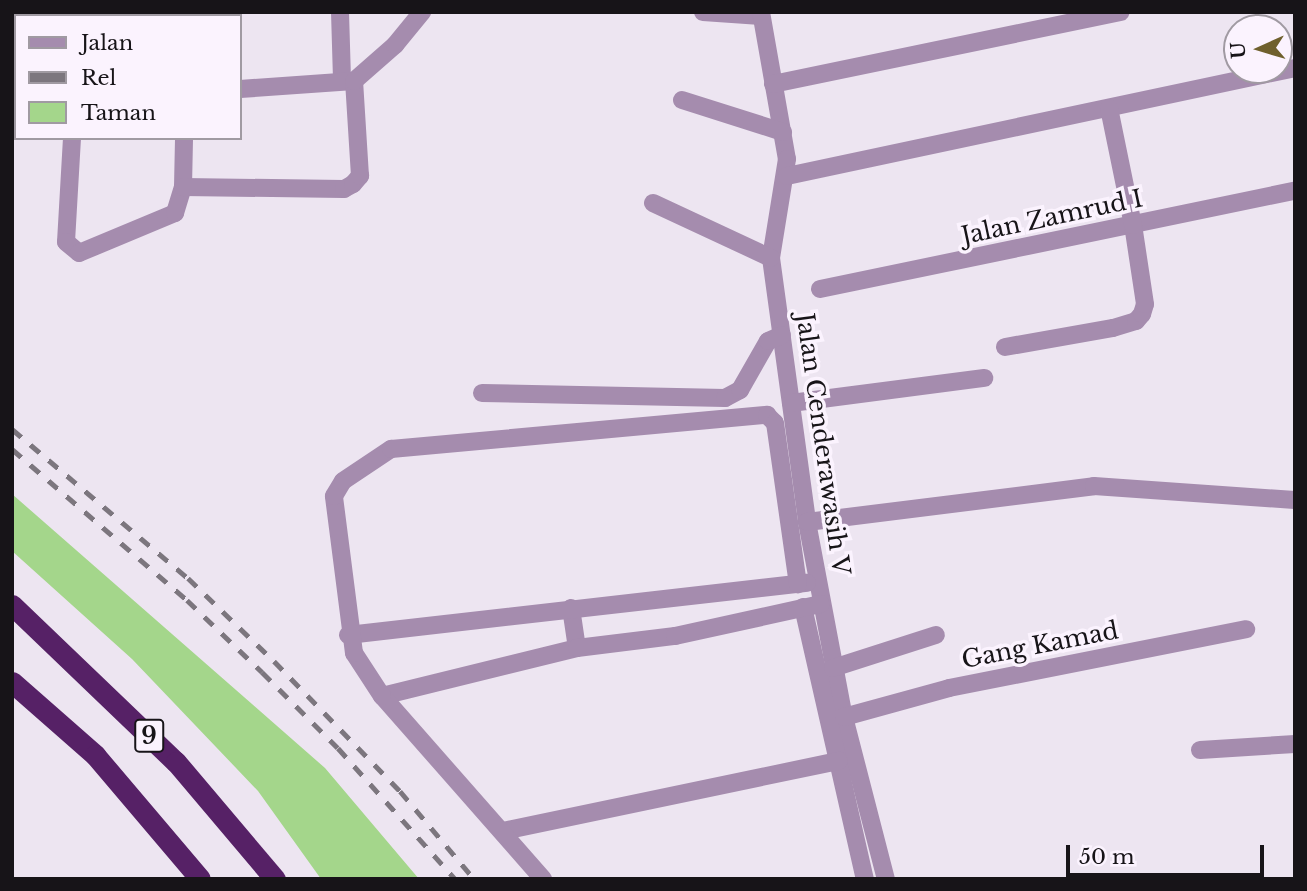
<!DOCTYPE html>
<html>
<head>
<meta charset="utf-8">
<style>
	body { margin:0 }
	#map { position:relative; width:1307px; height:891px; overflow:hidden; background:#ede5f1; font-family:"Libre Baskerville",serif }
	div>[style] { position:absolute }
	.green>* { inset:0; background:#a4d68b }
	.minor>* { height:18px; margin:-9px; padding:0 9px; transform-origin:9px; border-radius:9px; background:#a58cae }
	.highway>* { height:21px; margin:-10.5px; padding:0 10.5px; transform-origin:10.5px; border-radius:10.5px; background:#562166 }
	.rail>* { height:5px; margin-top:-2.5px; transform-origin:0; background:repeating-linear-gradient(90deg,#7c767e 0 12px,transparent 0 24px) }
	span { translate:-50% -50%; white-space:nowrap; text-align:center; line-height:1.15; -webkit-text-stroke:7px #fbf3fe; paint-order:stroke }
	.shield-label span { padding:2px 5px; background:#fbf3fe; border:2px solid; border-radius:5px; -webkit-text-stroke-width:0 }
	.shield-label { font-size:23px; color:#171418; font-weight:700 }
	.street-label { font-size:24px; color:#171418 }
	.frame { position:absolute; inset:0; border:14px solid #171418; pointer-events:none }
	.legend { position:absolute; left:14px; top:14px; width:228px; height:126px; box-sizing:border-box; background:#fbf3fe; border:2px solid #a09aa2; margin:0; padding:9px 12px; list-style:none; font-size:21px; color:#171418 }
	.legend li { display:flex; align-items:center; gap:14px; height:35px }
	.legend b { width:35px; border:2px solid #a09aa2 }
	.north { position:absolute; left:1223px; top:14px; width:70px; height:70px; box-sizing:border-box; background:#fbf3fe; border:2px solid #a09aa2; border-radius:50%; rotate:266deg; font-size:19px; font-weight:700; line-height:28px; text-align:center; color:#171418 }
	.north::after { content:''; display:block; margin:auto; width:24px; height:32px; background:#6f602d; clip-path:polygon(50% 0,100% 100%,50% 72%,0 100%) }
	.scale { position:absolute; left:1066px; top:845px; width:198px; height:32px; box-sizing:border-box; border:4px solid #171418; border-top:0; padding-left:9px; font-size:21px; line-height:24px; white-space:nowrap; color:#171418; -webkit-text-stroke:5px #fbf3fe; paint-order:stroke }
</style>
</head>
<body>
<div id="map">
	<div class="green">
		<i style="clip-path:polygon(12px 494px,325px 768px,419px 879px,321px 879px,258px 791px,132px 659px,12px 551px)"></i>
	</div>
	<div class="minor">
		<i style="left:340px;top:12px;width:69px;rotate:88.3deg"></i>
		<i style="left:703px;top:12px;width:58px;rotate:3.9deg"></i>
		<i style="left:761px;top:12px;width:149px;rotate:80deg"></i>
		<i style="left:787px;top:159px;width:100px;rotate:99.2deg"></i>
		<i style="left:771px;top:258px;width:266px;rotate:82.2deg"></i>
		<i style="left:807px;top:522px;width:198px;rotate:79.3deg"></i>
		<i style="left:844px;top:717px;width:167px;rotate:75.5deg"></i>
		<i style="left:134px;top:16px;width:4px;rotate:-90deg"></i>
		<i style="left:773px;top:84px;width:355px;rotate:-11.7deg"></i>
		<i style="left:240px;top:89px;width:114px;rotate:-4deg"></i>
		<i style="left:682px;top:100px;width:106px;rotate:17.6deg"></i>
		<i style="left:72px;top:138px;width:104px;rotate:93.3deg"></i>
		<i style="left:66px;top:242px;width:17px;rotate:40deg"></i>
		<i style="left:79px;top:253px;width:104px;rotate:-22.6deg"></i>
		<i style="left:175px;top:213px;width:27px;rotate:-73deg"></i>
		<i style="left:183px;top:187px;width:49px;rotate:-88.8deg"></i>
		<i style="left:787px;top:176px;width:519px;rotate:-12deg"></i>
		<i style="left:183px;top:187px;width:161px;rotate:0.7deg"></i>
		<i style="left:344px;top:189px;width:10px;rotate:-29deg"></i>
		<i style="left:353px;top:184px;width:11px;rotate:-49deg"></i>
		<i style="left:360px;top:176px;width:95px;rotate:-93.6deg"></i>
		<i style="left:354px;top:81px;width:55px;rotate:-41.3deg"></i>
		<i style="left:395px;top:45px;width:43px;rotate:-50.7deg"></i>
		<i style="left:653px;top:203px;width:130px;rotate:25deg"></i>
		<i style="left:820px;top:289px;width:485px;rotate:-11.7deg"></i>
		<i style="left:1005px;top:347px;width:110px;rotate:-10deg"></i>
		<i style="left:1113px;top:328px;width:24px;rotate:-17deg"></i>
		<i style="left:1136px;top:321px;width:9px;rotate:-49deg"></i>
		<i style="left:1142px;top:314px;width:10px;rotate:-73deg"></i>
		<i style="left:1145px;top:304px;width:80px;rotate:-98.6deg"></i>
		<i style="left:1133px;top:225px;width:119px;rotate:-101.6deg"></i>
		<i style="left:482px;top:393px;width:243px;rotate:1.2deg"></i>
		<i style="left:725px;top:398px;width:17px;rotate:-28deg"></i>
		<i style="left:740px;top:390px;width:56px;rotate:-60.3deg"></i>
		<i style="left:768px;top:341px;width:15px;rotate:-23deg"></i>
		<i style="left:791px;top:403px;width:195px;rotate:-7.4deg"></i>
		<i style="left:807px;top:522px;width:289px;rotate:-7.1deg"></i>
		<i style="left:1094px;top:486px;width:201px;rotate:4deg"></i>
		<i style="left:803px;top:607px;width:279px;rotate:77.2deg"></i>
		<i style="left:571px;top:608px;width:40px;rotate:81.5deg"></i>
		<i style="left:348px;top:635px;width:462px;rotate:-6.5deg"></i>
		<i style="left:833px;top:668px;width:108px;rotate:-17.8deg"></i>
		<i style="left:382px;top:696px;width:201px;rotate:-13.8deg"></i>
		<i style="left:577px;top:648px;width:99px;rotate:-7deg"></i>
		<i style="left:675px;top:636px;width:149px;rotate:-12.4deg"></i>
		<i style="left:844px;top:717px;width:109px;rotate:-15.4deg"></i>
		<i style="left:949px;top:688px;width:303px;rotate:-11.2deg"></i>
		<i style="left:1200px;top:750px;width:95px;rotate:-3.6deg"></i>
		<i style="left:503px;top:831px;width:343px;rotate:-11.8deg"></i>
		<i style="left:543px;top:879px;width:244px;rotate:-131.3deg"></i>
		<i style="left:382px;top:696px;width:51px;rotate:-123.1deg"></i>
		<i style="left:354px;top:653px;width:158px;rotate:-97.3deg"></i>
		<i style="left:334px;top:496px;width:17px;rotate:-59deg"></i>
		<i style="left:343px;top:481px;width:58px;rotate:-33.7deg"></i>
		<i style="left:391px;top:449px;width:378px;rotate:-5.2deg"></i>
		<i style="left:767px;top:415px;width:11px;rotate:45deg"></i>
		<i style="left:775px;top:423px;width:163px;rotate:81.9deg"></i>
	</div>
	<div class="highway">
		<i style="left:12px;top:605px;width:227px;rotate:43.8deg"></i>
		<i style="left:176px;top:762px;width:153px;rotate:49.8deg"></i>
		<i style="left:12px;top:682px;width:111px;rotate:41.3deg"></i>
		<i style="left:95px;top:755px;width:162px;rotate:49.7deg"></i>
	</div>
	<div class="rail">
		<i style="left:12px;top:429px;width:231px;rotate:40.3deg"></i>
		<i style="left:188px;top:578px;width:120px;rotate:44deg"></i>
		<i style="left:274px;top:661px;width:181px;rotate:45.9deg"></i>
		<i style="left:400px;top:791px;width:115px;rotate:49.9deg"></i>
		<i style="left:12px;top:449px;width:231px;rotate:40.8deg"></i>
		<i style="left:187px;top:600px;width:104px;rotate:43.8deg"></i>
		<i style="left:262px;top:672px;width:107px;rotate:45deg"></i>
		<i style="left:338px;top:748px;width:176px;rotate:48.2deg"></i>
	</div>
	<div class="shield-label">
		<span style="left:149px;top:736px">9</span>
	</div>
	<div class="street-label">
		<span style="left:1052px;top:217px;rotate:-12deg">Jalan Zamrud I</span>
		<span style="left:823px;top:444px;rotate:82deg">Jalan Cenderawasih V</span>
		<span style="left:1040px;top:645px;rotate:-11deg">Gang Kamad</span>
	</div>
	<div class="frame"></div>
	<ul class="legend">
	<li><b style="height:9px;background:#a58cae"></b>Jalan</li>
	<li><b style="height:9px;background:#7c767e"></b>Rel</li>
	<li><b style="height:19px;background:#a4d68b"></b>Taman</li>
	</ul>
	<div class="north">U</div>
	<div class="scale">50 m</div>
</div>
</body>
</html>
